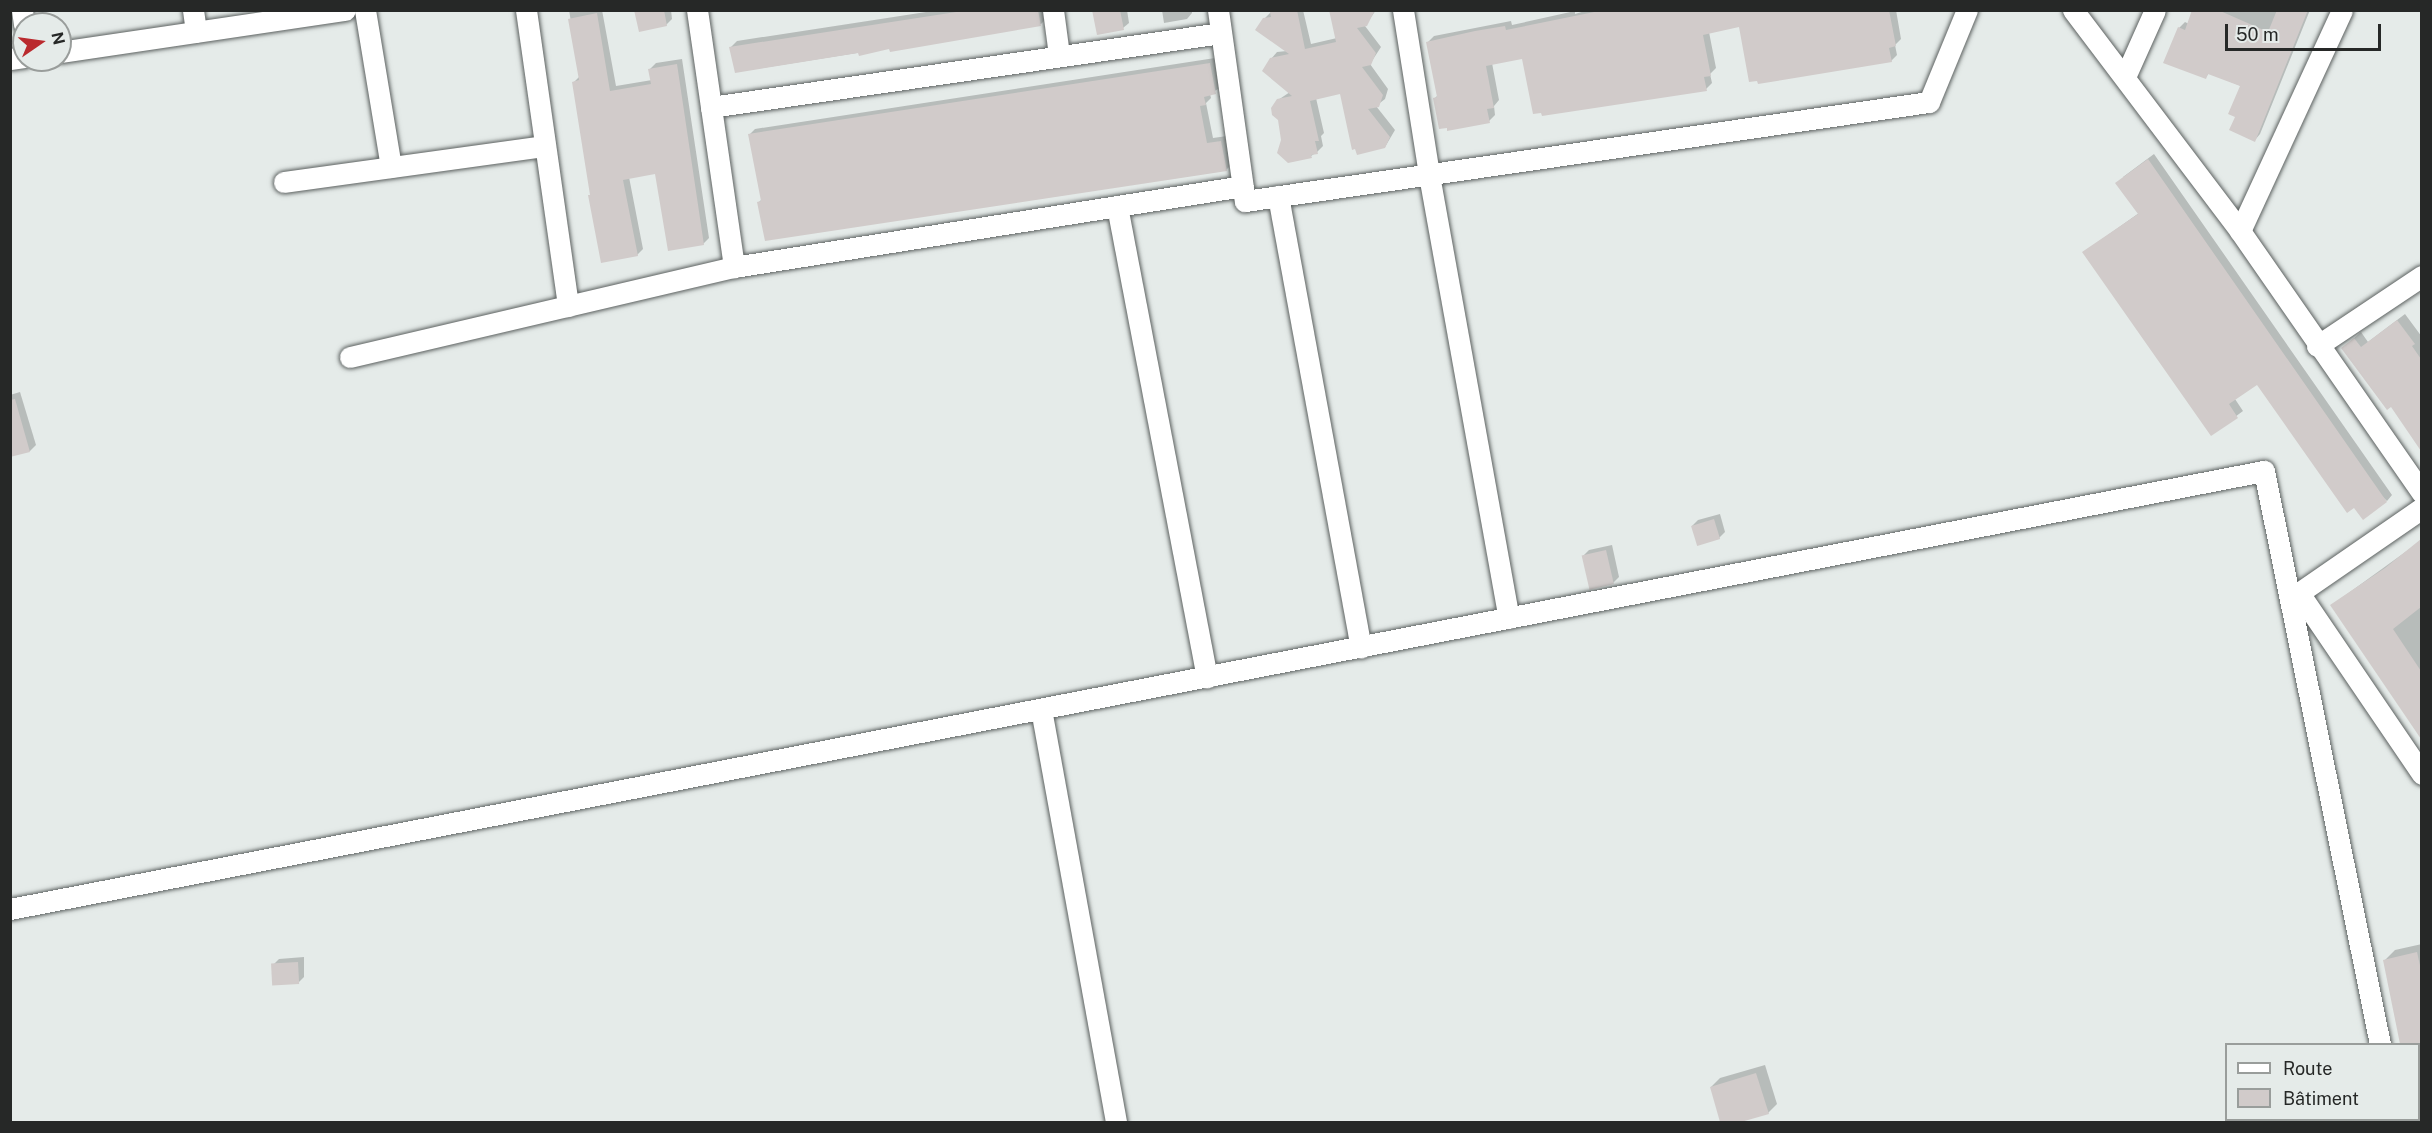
<!DOCTYPE html>
<html>
<head>
<meta charset="utf-8">
<style>
	body { margin:0 }
	#map { position:relative; width:2432px; height:1133px; overflow:hidden; background:#e5ebe9; font-family:"Public Sans",sans-serif }
	div>[style] { position:absolute }
	.shadow>* { inset:0; background:#0003 }
	.building>* { inset:0; background:#d1cbca; transform-origin:0 0 }
	.roads { filter:drop-shadow(0 0 2px #5c6160) drop-shadow(0 0 2px #5c6160) }
	.minor>* { height:21px; margin:-10.5px; padding:0 10.5px; transform-origin:10.5px; border-radius:10.5px; background:#fff }
	span { translate:-50% -50%; white-space:nowrap; text-align:center; line-height:1.15; -webkit-text-stroke:6px #e5ebe9; paint-order:stroke }
	.frame { position:absolute; inset:0; border:12px solid #262827; pointer-events:none }
	.legend { position:absolute; left:2225px; top:1043px; width:195px; height:78px; box-sizing:border-box; background:#e5ebe9; border:2px solid #999d9b; margin:0; padding:8px 10px; list-style:none; font-size:18px; color:#262827 }
	.legend li { display:flex; align-items:center; gap:12px; height:30px }
	.legend b { width:30px; border:2px solid #999d9b }
	.north { position:absolute; left:12px; top:12px; width:60px; height:60px; box-sizing:border-box; background:#e5ebe9; border:2px solid #999d9b; border-radius:50%; rotate:77deg; font-size:16px; font-weight:700; line-height:24px; text-align:center; color:#262827 }
	.north::after { content:''; display:block; margin:auto; width:21px; height:27px; background:#ba2a2e; clip-path:polygon(50% 0,100% 100%,50% 72%,0 100%) }
	.scale { position:absolute; left:2225px; top:24px; width:156px; height:27px; box-sizing:border-box; border:3px solid #262827; border-top:0; padding-left:8px; font-size:18px; line-height:21px; white-space:nowrap; color:#262827; -webkit-text-stroke:4px #e5ebe9; paint-order:stroke }
</style>
</head>
<body>
<div id="map">
	<div class="shadow">
		<i style="clip-path:polygon(569px 10px,602px 10px,616px 86px,652px 80px,650px 69px,656px 63px,682px 59px,709px 238px,703px 244px,656px 172px,629px 177px,643px 249px,637px 255px,589px 196px,591px 194px,574px 82px,580px 76px)"></i>
		<i style="clip-path:polygon(636px 10px,671px 10px,672px 19px,666px 25px)"></i>
		<i style="clip-path:polygon(939px 10px,1045px 10px,1047px 18px,1041px 24px,736px 72px,731px 47px,737px 41px)"></i>
		<i style="clip-path:polygon(1093px 10px,1127px 10px,1129px 23px,1123px 28px)"></i>
		<i style="clip-path:polygon(1162px 10px,1192px 10px,1192px 13px,1187px 19px,1164px 23px)"></i>
		<i style="clip-path:polygon(1278px 10px,1303px 10px,1311px 44px,1337px 38px,1332px 10px,1376px 10px,1365px 26px,1381px 47px,1370px 64px,1388px 89px,1385px 99px,1376px 106px,1395px 130px,1385px 147px,1341px 92px,1316px 98px,1324px 133px,1321px 136px,1323px 146px,1317px 152px,1311px 156px,1283px 141px,1278px 100px,1290px 92px,1271px 59px,1277px 52px,1287px 51px,1264px 19px,1270px 13px)"></i>
		<i style="clip-path:polygon(1588px 10px,1896px 10px,1901px 39px,1895px 45px,1897px 55px,1891px 61px,1759px 83px,1740px 26px,1709px 32px,1716px 68px,1710px 74px,1712px 83px,1706px 89px,1524px 57px,1492px 63px,1499px 100px,1494px 106px,1495px 115px,1489px 121px,1434px 99px,1438px 95px,1428px 42px,1434px 36px,1511px 21px,1512px 25px,1575px 11px,1575px 14px)"></i>
		<i style="clip-path:polygon(2194px 10px,2310px 10px,2260px 134px,2255px 140px,2237px 116px,2241px 86px,2209px 73px,2206px 77px,2179px 28px,2185px 22px,2189px 24px)"></i>
		<i style="clip-path:polygon(1215px 58px,1221px 87px,1210px 94px,1211px 98px,1206px 103px,1213px 138px,1227px 136px,1232px 164px,1226px 170px,759px 202px,762px 199px,749px 135px,755px 129px)"></i>
		<i style="clip-path:polygon(2154px 154px,2392px 495px,2387px 501px,2258px 383px,2235px 399px,2243px 411px,2212px 434px,2084px 252px,2139px 213px,2123px 177px)"></i>
		<i style="clip-path:polygon(2405px 314px,2422px 337px,2422px 449px,2391px 405px,2343px 348px,2361px 332px,2368px 342px)"></i>
		<i style="clip-path:polygon(20px 392px,36px 445px,30px 451px,13px 455px,10px 448px,10px 395px)"></i>
		<i style="clip-path:polygon(1720px 514px,1725px 532px,1719px 538px,1692px 526px,1698px 520px)"></i>
		<i style="clip-path:polygon(2422px 540px,2422px 735px,2332px 605px)"></i>
		<i style="clip-path:polygon(1612px 545px,1619px 577px,1613px 583px,1583px 556px,1589px 550px)"></i>
		<i style="clip-path:polygon(2422px 944px,2422px 1073px,2418px 1074px,2418px 1044px,2402px 1044px,2384px 961px,2395px 950px)"></i>
		<i style="clip-path:polygon(304px 957px,304px 977px,298px 983px,273px 965px,279px 959px)"></i>
		<i style="clip-path:polygon(1765px 1065px,1777px 1104px,1768px 1113px,1736px 1122px,1722px 1122px,1711px 1087px,1720px 1078px)"></i>
	</div>
	<div class="building">
		<i style="clip-path:polygon(634px 10px,664px 10px,667px 26px,639px 32px)"></i>
		<i style="clip-path:polygon(969px 10px,1038px 10px,1041px 26px,890px 52px,889px 49px,859px 56px,858px 53px,735px 73px,729px 47px)"></i>
		<i style="clip-path:polygon(1092px 10px,1120px 10px,1124px 30px,1097px 35px)"></i>
		<i style="clip-path:polygon(1279px 10px,1297px 10px,1305px 49px,1336px 42px,1329px 10px,1375px 10px,1367px 26px,1357px 28px,1376px 53px,1371px 65px,1362px 67px,1383px 95px,1379px 107px,1368px 109px,1390px 137px,1385px 148px,1357px 155px,1355px 149px,1352px 150px,1340px 94px,1310px 101px,1319px 141px,1315px 141px,1318px 154px,1311px 155px,1312px 158px,1288px 163px,1277px 153px,1281px 140px,1278px 120px,1272px 115px,1271px 108px,1277px 99px,1292px 96px,1262px 71px,1270px 58px,1289px 54px,1255px 30px,1263px 18px,1271px 17px,1270px 12px)"></i>
		<i style="clip-path:polygon(1604px 10px,1889px 10px,1896px 46px,1889px 48px,1892px 62px,1758px 84px,1757px 81px,1749px 82px,1739px 27px,1703px 35px,1711px 76px,1704px 77px,1707px 91px,1542px 116px,1541px 113px,1533px 114px,1522px 59px,1486px 66px,1494px 108px,1487px 109px,1490px 123px,1447px 131px,1447px 128px,1439px 129px,1433px 98px,1437px 97px,1426px 42px,1475px 31px,1505px 26px,1506px 30px)"></i>
		<i style="clip-path:polygon(2192px 10px,2218px 10px,2268px 32px,2277px 10px,2308px 10px,2255px 142px,2229px 130px,2235px 117px,2228px 114px,2240px 86px,2208px 74px,2206px 79px,2163px 63px,2178px 27px,2185px 30px)"></i>
		<i style="clip-path:polygon(597px 13px,610px 91px,651px 84px,648px 69px,677px 64px,704px 245px,668px 251px,655px 174px,623px 180px,638px 256px,601px 263px,588px 195px,590px 195px,572px 82px,579px 80px,568px 19px)"></i>
		<i style="clip-path:polygon(1210px 63px,1216px 94px,1204px 97px,1206px 105px,1200px 106px,1207px 143px,1221px 141px,1227px 171px,765px 241px,757px 202px,761px 201px,748px 134px)"></i>
		<i style="clip-path:polygon(2148px 159px,2387px 502px,2363px 520px,2354px 508px,2347px 513px,2257px 385px,2229px 404px,2238px 418px,2211px 436px,2082px 252px,2138px 214px,2115px 183px)"></i>
		<i style="clip-path:polygon(2397px 320px,2415px 344px,2412px 346px,2421px 359px,2421px 451px,2391px 407px,2387px 410px,2341px 348px,2354px 338px,2361px 347px)"></i>
		<i style="clip-path:polygon(15px 399px,30px 452px,10px 457px,10px 400px)"></i>
		<i style="left:1714px;top:519px;width:21px;height:24px;rotate:73deg"></i>
		<i style="clip-path:polygon(2421px 539px,2421px 607px,2393px 629px,2421px 671px,2421px 739px,2330px 605px,2385px 568px)"></i>
		<i style="left:1606px;top:550px;width:35px;height:25px;rotate:77deg"></i>
		<i style="clip-path:polygon(2417px 952px,2421px 970px,2421px 1044px,2400px 1044px,2383px 960px)"></i>
		<i style="left:298px;top:962px;width:22px;height:27px;rotate:87deg"></i>
		<i style="clip-path:polygon(1756px 1073px,1769px 1114px,1741px 1122px,1720px 1122px,1710px 1087px)"></i>
	</div>
	<div class="roads">
		<div class="minor">
			<i style="left:22px;top:10px;width:15px;rotate:82deg"></i>
			<i style="left:193px;top:10px;width:22px;rotate:82deg"></i>
			<i style="left:365px;top:10px;width:159px;rotate:80.6deg"></i>
			<i style="left:526px;top:10px;width:299px;rotate:81.9deg"></i>
			<i style="left:697px;top:10px;width:260px;rotate:81.8deg"></i>
			<i style="left:1053px;top:10px;width:45px;rotate:82.4deg"></i>
			<i style="left:1218px;top:10px;width:193px;rotate:82deg"></i>
			<i style="left:1245px;top:201px;width:691px;rotate:-8.24deg"></i>
			<i style="left:1929px;top:102px;width:100px;rotate:-67.6deg"></i>
			<i style="left:1403px;top:10px;width:167px;rotate:81deg"></i>
			<i style="left:1429px;top:175px;width:450px;rotate:79.8deg"></i>
			<i style="left:2073px;top:10px;width:277px;rotate:52.9deg"></i>
			<i style="left:2240px;top:231px;width:319px;rotate:55.2deg"></i>
			<i style="left:60px;top:52px;width:288px;rotate:-8.4deg"></i>
			<i style="left:10px;top:59px;width:14px;rotate:-8deg"></i>
			<i style="left:2125px;top:77px;width:73px;rotate:-65.9deg"></i>
			<i style="left:711px;top:107px;width:515px;rotate:-8.26deg"></i>
			<i style="left:284px;top:182px;width:262px;rotate:-7.9deg"></i>
			<i style="left:1278px;top:196px;width:459px;rotate:79.6deg"></i>
			<i style="left:1117px;top:206px;width:480px;rotate:79.2deg"></i>
			<i style="left:2240px;top:231px;width:243px;rotate:-65.2deg"></i>
			<i style="left:2317px;top:346px;width:126px;rotate:-33.7deg"></i>
			<i style="left:350px;top:357px;width:394px;rotate:-13.2deg"></i>
			<i style="left:734px;top:267px;width:515px;rotate:-9.04deg"></i>
			<i style="left:2422px;top:508px;width:150px;rotate:145.4deg"></i>
			<i style="left:2299px;top:593px;width:219px;rotate:55.8deg"></i>
			<i style="left:1041px;top:709px;width:420px;rotate:79.7deg"></i>
			<i style="left:10px;top:909px;width:2296px;rotate:-11deg"></i>
			<i style="left:2264px;top:471px;width:585px;rotate:78.56deg"></i>
			<i style="left:2418px;top:1103px;width:4px;rotate:-14deg"></i>
			<i style="left:2396px;top:1120px;width:2px;rotate:90deg"></i>
		</div>
	</div>
	<div class="frame"></div>
	<ul class="legend">
	<li><b style="height:8px;background:#fff"></b>Route</li>
	<li><b style="height:16px;background:#d1cbca"></b>Bâtiment</li>
	</ul>
	<div class="north">N</div>
	<div class="scale">50 m</div>
</div>
</body>
</html>
